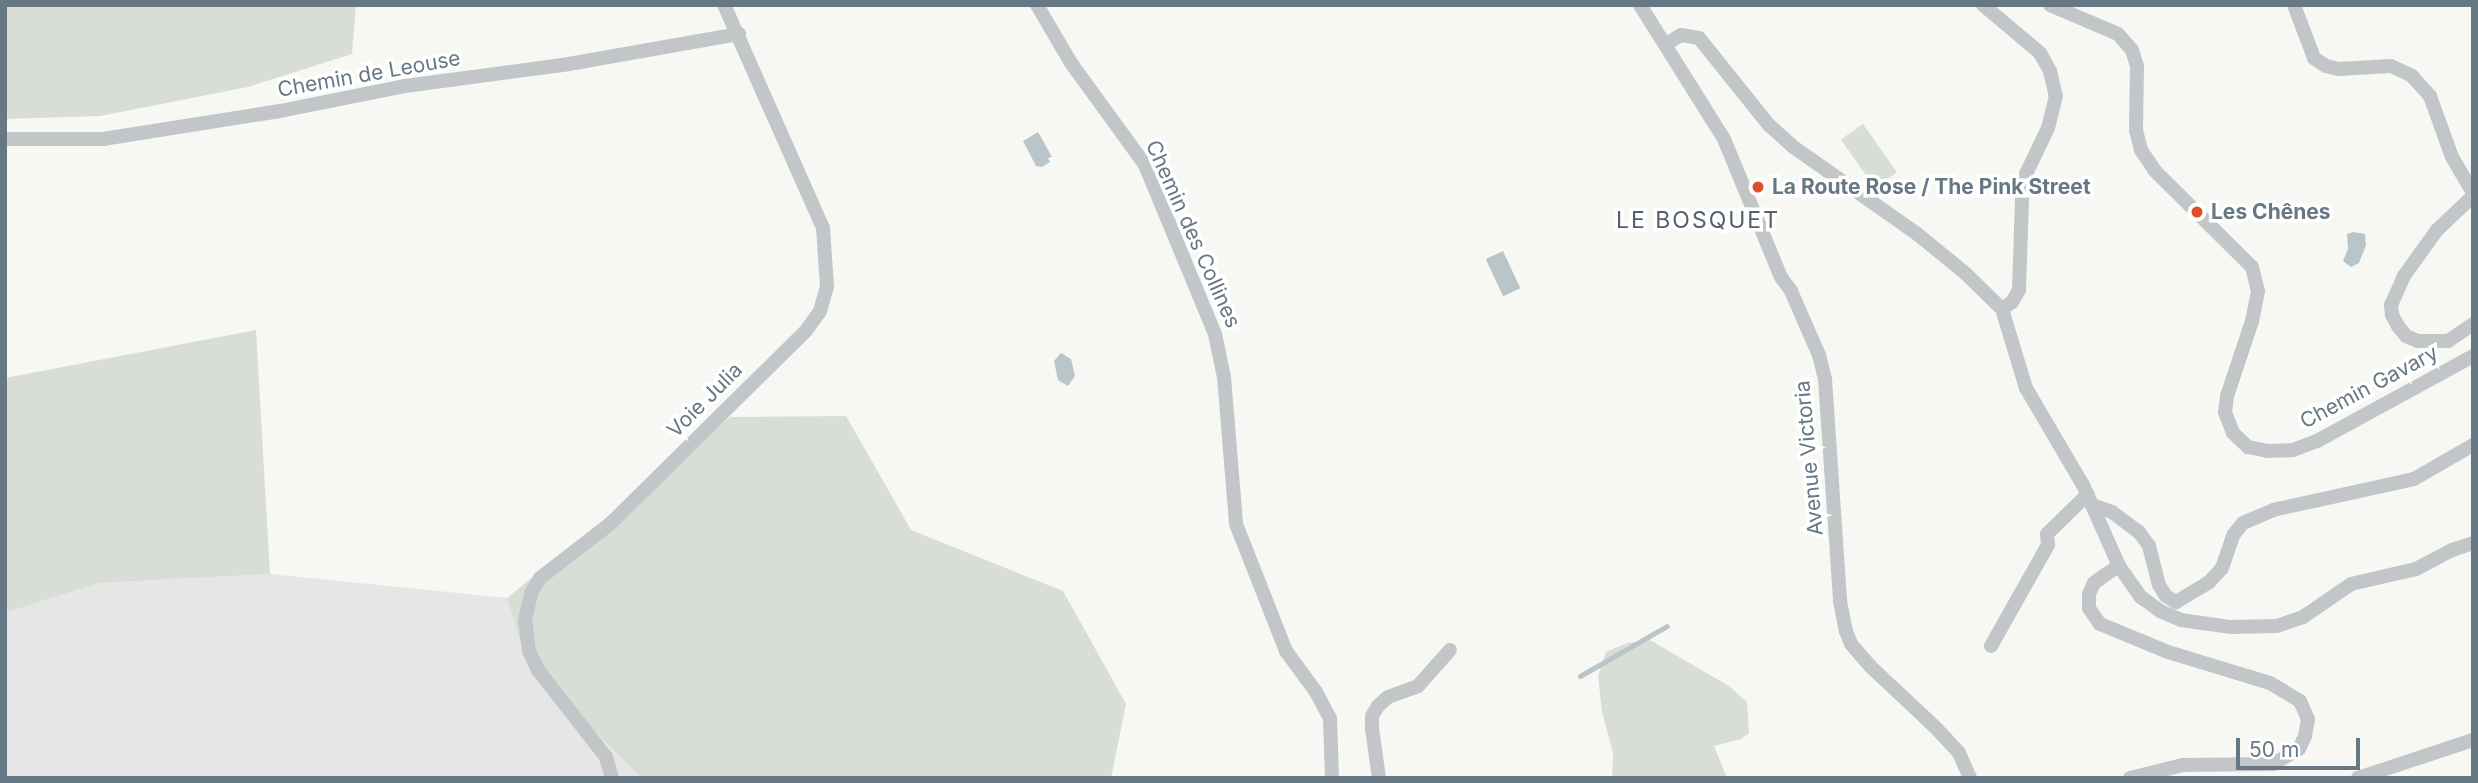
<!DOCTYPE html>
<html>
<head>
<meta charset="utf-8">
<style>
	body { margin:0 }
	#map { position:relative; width:2478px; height:783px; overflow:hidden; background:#f7f7f4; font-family:Inter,sans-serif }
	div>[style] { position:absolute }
	.built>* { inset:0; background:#e5e6e5 }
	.green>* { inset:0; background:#d8ded5; transform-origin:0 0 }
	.water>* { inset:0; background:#b8c5c9; transform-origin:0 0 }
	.stream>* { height:5px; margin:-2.5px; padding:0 2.5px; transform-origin:2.5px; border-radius:2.5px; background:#b8c5c9 }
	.street>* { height:14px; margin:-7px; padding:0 7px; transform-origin:7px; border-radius:7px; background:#c2c6c9 }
	.dots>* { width:19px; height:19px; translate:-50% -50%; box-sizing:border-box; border:4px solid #fff; border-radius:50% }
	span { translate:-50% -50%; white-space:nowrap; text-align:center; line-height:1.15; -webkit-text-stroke:7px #fff; paint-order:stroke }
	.street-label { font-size:21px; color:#667884 }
	.poi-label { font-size:21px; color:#667884; font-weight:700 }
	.left { translate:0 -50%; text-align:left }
	.neighbourhood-label { font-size:23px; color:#54616a; letter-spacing:2px }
	.frame { position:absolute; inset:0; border:7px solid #667884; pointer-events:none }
	.scale { position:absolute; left:2236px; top:738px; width:124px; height:32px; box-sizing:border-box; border:4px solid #667884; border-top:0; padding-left:9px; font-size:21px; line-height:24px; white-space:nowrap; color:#667884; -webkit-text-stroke:5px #fff; paint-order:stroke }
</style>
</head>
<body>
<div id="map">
	<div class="built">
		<i style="clip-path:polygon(270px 574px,507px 598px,527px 664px,641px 778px,5px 778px,5px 613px,99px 583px)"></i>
	</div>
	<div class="green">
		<i style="clip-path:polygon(5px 5px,356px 5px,352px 54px,248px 87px,100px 116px,5px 119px)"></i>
		<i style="left:1863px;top:124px;width:59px;height:27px;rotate:55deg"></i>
		<i style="clip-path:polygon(256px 330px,270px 574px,99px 583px,5px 613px,5px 378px)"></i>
		<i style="clip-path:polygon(846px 416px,911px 530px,1063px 591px,1126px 704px,1111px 778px,641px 778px,527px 664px,507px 598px,730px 417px)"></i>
		<i style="clip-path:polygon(1650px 640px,1729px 686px,1747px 702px,1749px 733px,1741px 739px,1714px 746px,1727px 778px,1612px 778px,1613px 753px,1602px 712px,1598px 676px,1606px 652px,1627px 643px)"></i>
	</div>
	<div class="water">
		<i style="clip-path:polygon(1038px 132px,1052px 157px,1048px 158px,1050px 162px,1042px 167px,1036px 166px,1023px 141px)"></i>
		<i style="clip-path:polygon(2353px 232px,2365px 234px,2366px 245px,2359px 263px,2351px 267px,2343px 261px,2348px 249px,2347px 234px)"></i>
		<i style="left:1503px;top:251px;width:41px;height:19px;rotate:65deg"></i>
		<i style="clip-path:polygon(1061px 353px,1071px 359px,1075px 376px,1068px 386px,1058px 380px,1054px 361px)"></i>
	</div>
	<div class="stream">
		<i style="left:1580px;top:676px;width:100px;rotate:-29.9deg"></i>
	</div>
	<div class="street">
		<i style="left:1037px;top:5px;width:67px;rotate:59.6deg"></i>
		<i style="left:1071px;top:63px;width:126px;rotate:54deg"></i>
		<i style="left:1145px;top:165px;width:183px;rotate:67.5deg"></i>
		<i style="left:1215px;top:334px;width:44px;rotate:78.2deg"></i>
		<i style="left:1224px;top:377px;width:147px;rotate:85.3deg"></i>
		<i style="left:1236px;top:524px;width:136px;rotate:68.5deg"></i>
		<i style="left:1286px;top:651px;width:51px;rotate:53.8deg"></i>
		<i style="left:1316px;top:692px;width:30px;rotate:62deg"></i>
		<i style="left:1330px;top:718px;width:60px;rotate:88.1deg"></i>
		<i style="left:1640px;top:5px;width:158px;rotate:57.9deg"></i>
		<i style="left:1724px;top:139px;width:149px;rotate:67.6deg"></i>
		<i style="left:1781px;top:277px;width:17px;rotate:54deg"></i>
		<i style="left:1791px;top:291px;width:70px;rotate:66.4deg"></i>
		<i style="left:1819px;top:355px;width:25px;rotate:76deg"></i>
		<i style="left:1825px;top:379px;width:223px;rotate:86.1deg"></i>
		<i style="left:1840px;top:601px;width:31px;rotate:79deg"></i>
		<i style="left:1846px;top:631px;width:14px;rotate:69deg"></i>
		<i style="left:1851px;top:644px;width:30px;rotate:49deg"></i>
		<i style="left:1871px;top:667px;width:89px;rotate:43.2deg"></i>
		<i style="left:1936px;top:728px;width:34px;rotate:47deg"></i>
		<i style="left:1959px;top:753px;width:27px;rotate:66deg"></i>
		<i style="left:1983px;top:5px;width:75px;rotate:40.1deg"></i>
		<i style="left:2040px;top:53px;width:21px;rotate:61deg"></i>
		<i style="left:2050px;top:71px;width:26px;rotate:77deg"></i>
		<i style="left:2056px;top:96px;width:33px;rotate:104deg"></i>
		<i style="left:2048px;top:128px;width:51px;rotate:115.6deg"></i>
		<i style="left:2026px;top:174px;width:25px;rotate:99deg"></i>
		<i style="left:2022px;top:199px;width:91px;rotate:91.9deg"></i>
		<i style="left:2019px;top:290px;width:14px;rotate:120deg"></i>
		<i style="left:2012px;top:302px;width:12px;rotate:145deg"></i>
		<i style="left:2050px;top:5px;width:74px;rotate:23.1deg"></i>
		<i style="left:2118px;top:34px;width:21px;rotate:49deg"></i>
		<i style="left:2132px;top:50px;width:17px;rotate:73deg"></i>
		<i style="left:2137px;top:66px;width:64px;rotate:90.9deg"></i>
		<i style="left:2136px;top:130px;width:21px;rotate:76deg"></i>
		<i style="left:2141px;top:150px;width:25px;rotate:56deg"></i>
		<i style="left:2155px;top:171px;width:136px;rotate:44.7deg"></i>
		<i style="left:2252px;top:267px;width:25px;rotate:76deg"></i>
		<i style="left:2258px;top:291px;width:31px;rotate:101deg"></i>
		<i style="left:2252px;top:321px;width:79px;rotate:108.4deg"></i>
		<i style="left:2227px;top:396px;width:16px;rotate:97deg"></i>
		<i style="left:2225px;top:412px;width:22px;rotate:69deg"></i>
		<i style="left:2233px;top:433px;width:21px;rotate:43deg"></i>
		<i style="left:2248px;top:447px;width:20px;rotate:11deg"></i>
		<i style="left:2268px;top:451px;width:25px;rotate:-2deg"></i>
		<i style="left:2293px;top:450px;width:26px;rotate:-21deg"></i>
		<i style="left:2317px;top:441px;width:178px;rotate:-28.6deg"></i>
		<i style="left:2294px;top:5px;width:57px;rotate:69.3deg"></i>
		<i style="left:2314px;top:58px;width:14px;rotate:34deg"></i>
		<i style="left:2326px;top:66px;width:12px;rotate:14deg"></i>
		<i style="left:2338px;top:69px;width:53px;rotate:-3.2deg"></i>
		<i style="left:2391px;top:66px;width:23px;rotate:25deg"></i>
		<i style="left:2412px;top:76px;width:27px;rotate:48deg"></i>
		<i style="left:2430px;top:96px;width:65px;rotate:70.2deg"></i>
		<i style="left:2452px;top:157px;width:42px;rotate:59.7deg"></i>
		<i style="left:1666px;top:44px;width:17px;rotate:-31deg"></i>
		<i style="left:1681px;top:35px;width:18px;rotate:9deg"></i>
		<i style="left:1699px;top:38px;width:112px;rotate:51.2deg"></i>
		<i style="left:1769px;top:125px;width:31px;rotate:42deg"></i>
		<i style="left:1792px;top:146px;width:151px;rotate:35.1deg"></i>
		<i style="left:1916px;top:233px;width:63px;rotate:39.2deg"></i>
		<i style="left:1965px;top:273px;width:52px;rotate:44.2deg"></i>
		<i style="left:2002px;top:309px;width:83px;rotate:73.1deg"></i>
		<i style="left:2026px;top:388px;width:113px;rotate:59.6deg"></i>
		<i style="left:2083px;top:485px;width:89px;rotate:66deg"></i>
		<i style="left:5px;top:139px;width:98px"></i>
		<i style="left:103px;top:139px;width:179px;rotate:-9deg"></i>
		<i style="left:280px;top:111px;width:127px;rotate:-11.3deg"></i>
		<i style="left:405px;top:86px;width:159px;rotate:-7.6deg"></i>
		<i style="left:563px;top:65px;width:179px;rotate:-10deg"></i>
		<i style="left:2473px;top:196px;width:50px;rotate:136.6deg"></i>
		<i style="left:2437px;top:230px;width:57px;rotate:125.7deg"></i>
		<i style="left:2404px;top:276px;width:32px;rotate:114deg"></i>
		<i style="left:2391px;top:305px;width:10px;rotate:84deg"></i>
		<i style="left:2392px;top:315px;width:13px;rotate:61deg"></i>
		<i style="left:2398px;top:326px;width:13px;rotate:51deg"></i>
		<i style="left:2406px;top:336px;width:13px;rotate:23deg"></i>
		<i style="left:2418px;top:341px;width:30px"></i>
		<i style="left:2448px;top:341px;width:30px;rotate:-34deg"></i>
		<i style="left:2092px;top:505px;width:21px;rotate:19deg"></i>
		<i style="left:2112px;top:512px;width:34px;rotate:37deg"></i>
		<i style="left:2139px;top:532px;width:17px;rotate:54deg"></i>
		<i style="left:2149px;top:546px;width:40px;rotate:75.6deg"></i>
		<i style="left:2159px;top:585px;width:13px;rotate:58deg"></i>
		<i style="left:2166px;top:596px;width:12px;rotate:31deg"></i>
		<i style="left:2176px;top:602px;width:39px;rotate:-31deg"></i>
		<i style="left:2209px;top:582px;width:19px;rotate:-47deg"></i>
		<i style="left:2222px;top:568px;width:36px;rotate:-71deg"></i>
		<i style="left:2234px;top:534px;width:14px;rotate:-51deg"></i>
		<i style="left:2243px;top:523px;width:33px;rotate:-23deg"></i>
		<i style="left:2273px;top:510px;width:144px;rotate:-12.4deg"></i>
		<i style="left:2414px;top:479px;width:68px;rotate:-30deg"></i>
		<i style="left:1991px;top:646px;width:116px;rotate:-60.6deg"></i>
		<i style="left:2048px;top:545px;width:11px;rotate:-95deg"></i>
		<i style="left:2047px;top:534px;width:57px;rotate:-44.3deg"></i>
		<i style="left:612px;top:778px;width:22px;rotate:-106deg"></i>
		<i style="left:606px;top:757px;width:110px;rotate:-128deg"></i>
		<i style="left:538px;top:670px;width:21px;rotate:-115deg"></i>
		<i style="left:529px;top:651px;width:31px;rotate:-97deg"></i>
		<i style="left:525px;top:620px;width:28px;rotate:-77deg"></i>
		<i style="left:531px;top:593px;width:17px;rotate:-59deg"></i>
		<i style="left:540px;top:578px;width:88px;rotate:-37.6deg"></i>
		<i style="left:610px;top:524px;width:274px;rotate:-44.6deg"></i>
		<i style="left:805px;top:332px;width:26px;rotate:-54deg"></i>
		<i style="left:820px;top:311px;width:26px;rotate:-74deg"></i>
		<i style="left:827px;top:286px;width:58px;rotate:-93.9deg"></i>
		<i style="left:823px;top:228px;width:244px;rotate:-113.9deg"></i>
		<i style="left:1379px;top:778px;width:50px;rotate:-98deg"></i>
		<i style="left:1372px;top:728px;width:12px;rotate:-90deg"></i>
		<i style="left:1372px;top:716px;width:12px;rotate:-59deg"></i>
		<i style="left:1378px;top:706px;width:13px;rotate:-42deg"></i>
		<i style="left:1388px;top:697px;width:32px;rotate:-20deg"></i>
		<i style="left:1418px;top:686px;width:48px;rotate:-48.4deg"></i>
		<i style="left:2130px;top:778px;width:55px;rotate:-13.8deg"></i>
		<i style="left:2183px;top:765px;width:90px;rotate:-0.6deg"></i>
		<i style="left:2273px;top:764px;width:30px;rotate:-30deg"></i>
		<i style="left:2299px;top:749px;width:14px;rotate:-65deg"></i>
		<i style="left:2305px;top:736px;width:17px;rotate:-80deg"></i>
		<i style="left:2308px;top:719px;width:20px;rotate:-114deg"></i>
		<i style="left:2300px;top:701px;width:35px;rotate:-149deg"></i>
		<i style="left:2270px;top:683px;width:107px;rotate:-163.1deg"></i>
		<i style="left:2168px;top:652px;width:74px;rotate:-157.6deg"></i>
		<i style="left:2100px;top:624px;width:19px;rotate:-125deg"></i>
		<i style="left:2089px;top:608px;width:14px;rotate:-90deg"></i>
		<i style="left:2089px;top:594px;width:12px;rotate:-66deg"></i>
		<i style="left:2094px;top:583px;width:14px;rotate:-36deg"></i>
		<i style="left:2105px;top:575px;width:17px;rotate:-33deg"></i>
		<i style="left:2119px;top:566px;width:38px;rotate:55deg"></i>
		<i style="left:2141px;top:597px;width:24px;rotate:36deg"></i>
		<i style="left:2160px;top:611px;width:23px;rotate:23deg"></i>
		<i style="left:2181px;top:620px;width:49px;rotate:8.1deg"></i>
		<i style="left:2230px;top:627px;width:47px;rotate:-1.2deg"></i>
		<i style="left:2277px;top:626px;width:28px;rotate:-19deg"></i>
		<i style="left:2303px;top:617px;width:58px;rotate:-34.5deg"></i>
		<i style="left:2351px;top:584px;width:67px;rotate:-13deg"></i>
		<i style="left:2416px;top:569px;width:41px;rotate:-27.8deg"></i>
		<i style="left:2452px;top:550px;width:22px;rotate:-18deg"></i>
		<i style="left:2358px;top:778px;width:121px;rotate:-18.3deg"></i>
	</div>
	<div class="dots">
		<i style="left:1758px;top:187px;background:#e04f2a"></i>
		<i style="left:2197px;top:212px;background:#e04f2a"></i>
	</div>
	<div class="street-label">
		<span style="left:369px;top:74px;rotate:-10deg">Chemin de Leouse</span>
		<span style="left:1193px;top:234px;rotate:66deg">Chemin des Collines</span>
		<span style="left:2369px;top:387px;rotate:-28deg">Chemin Gavary</span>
		<span style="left:705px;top:400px;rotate:-45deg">Voie Julia</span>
		<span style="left:1809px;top:458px;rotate:-95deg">Avenue Victoria</span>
	</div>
	<div class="poi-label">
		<span class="left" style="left:1772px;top:187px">La Route Rose / The Pink Street</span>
		<span class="left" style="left:2211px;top:212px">Les Chênes</span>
	</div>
	<div class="neighbourhood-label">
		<span style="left:1698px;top:220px">LE BOSQUET</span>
	</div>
	<div class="frame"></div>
	<div class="scale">50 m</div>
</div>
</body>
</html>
